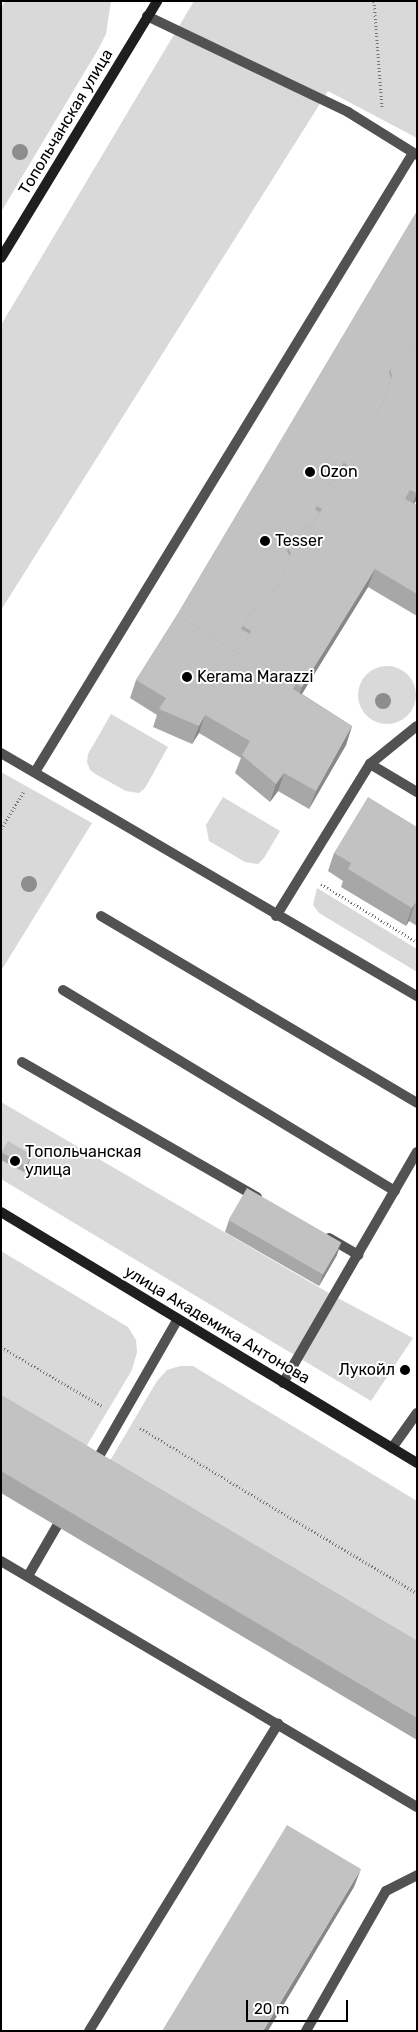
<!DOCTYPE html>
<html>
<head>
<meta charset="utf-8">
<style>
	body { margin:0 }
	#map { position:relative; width:418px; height:2032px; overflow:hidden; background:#fff; font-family:Rubik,sans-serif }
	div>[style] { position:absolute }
	.green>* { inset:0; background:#d9d9d9 }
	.round { border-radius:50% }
	.path>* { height:3px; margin-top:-1.5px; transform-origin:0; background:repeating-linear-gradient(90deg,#747474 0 1px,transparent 0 3.5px) }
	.lane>* { height:10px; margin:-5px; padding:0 5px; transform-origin:5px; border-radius:5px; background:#525252 }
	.secondary>* { height:10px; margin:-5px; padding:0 5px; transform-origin:5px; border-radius:5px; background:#1f1f1f }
	.trees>* { width:16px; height:16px; margin:-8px; border-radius:50%; background:#8d8d8d }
	.wall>* { inset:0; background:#a7a7a7 }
	.shaded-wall>* { inset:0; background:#888 }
	.building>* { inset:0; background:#c2c2c2; transform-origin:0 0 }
	.dots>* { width:14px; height:14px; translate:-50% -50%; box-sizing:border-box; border:2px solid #fff; border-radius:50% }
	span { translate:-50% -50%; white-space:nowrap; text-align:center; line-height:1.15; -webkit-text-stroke:4px #fff; paint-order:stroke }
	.street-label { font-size:16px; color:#000 }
	.poi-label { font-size:16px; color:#000 }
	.left { translate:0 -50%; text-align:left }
	.right { translate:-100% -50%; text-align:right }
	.frame { position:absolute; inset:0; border:2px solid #000; pointer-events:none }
	.scale { position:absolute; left:246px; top:2000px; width:102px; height:22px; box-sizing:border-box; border:2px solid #000; border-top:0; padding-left:6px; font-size:15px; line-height:18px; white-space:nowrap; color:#000; -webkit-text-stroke:4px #fff; paint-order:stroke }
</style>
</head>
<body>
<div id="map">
	<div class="green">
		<i style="clip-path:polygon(5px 1px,111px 1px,106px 34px,99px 48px,1px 212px,1px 8px)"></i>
		<i style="clip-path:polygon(194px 1px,417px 1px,417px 138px,328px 91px,1px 610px,1px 325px)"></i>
		<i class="round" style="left:358px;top:666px;width:58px;height:58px"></i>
		<i style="clip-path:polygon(111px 714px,168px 747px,145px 788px,139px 793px,126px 791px,97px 775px,90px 770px,87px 762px,88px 754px)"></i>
		<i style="clip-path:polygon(1px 772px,92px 823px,1px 971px)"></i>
		<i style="clip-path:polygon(223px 797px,280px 831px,264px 858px,258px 864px,245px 862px,209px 841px,206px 825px)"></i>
		<i style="clip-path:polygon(317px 888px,417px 949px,417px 972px,319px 913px,313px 905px)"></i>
		<i style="clip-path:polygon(1px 1102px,334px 1296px,413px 1338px,371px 1401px,1px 1179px)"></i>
		<i style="clip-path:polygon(1px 1251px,128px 1327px,136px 1340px,137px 1352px,132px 1370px,77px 1462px,1px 1417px)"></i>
		<i style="clip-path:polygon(180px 1366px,193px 1366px,417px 1501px,417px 1663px,101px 1476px,157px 1381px,167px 1370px)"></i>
	</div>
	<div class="path">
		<i style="left:374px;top:1px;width:106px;rotate:85.7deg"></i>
		<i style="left:1px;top:829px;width:44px;rotate:-58.8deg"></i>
		<i style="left:321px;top:884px;width:112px;rotate:31.1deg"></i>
		<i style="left:1px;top:1347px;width:117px;rotate:30.3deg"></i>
		<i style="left:140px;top:1428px;width:322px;rotate:30.8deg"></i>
	</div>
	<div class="lane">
		<i style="left:147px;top:16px;width:223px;rotate:25.5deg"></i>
		<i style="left:348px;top:112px;width:81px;rotate:31.9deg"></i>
		<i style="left:1px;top:753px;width:482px;rotate:30.3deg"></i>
		<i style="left:370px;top:764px;width:60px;rotate:-39deg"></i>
		<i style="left:35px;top:772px;width:725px;rotate:-58.59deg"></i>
		<i style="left:101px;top:916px;width:367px;rotate:30.6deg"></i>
		<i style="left:276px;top:916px;width:179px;rotate:-58.3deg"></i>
		<i style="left:370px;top:764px;width:55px;rotate:30.8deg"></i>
		<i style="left:63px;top:990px;width:388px;rotate:31.2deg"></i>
		<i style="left:22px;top:1062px;width:271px;rotate:29.9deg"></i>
		<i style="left:329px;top:1238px;width:34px;rotate:30deg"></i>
		<i style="left:283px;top:1383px;width:267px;rotate:-59.9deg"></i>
		<i style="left:392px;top:1448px;width:43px;rotate:-54.5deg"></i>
		<i style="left:94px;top:1465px;width:168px;rotate:-60.1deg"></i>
		<i style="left:1px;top:1561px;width:483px;rotate:30.6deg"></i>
		<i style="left:28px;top:1576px;width:58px;rotate:-59.9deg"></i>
		<i style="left:89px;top:2031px;width:361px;rotate:-58.4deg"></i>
		<i style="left:306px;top:2031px;width:161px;rotate:-60.3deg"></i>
		<i style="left:386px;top:1891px;width:35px;rotate:-27deg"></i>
	</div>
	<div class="secondary">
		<i style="left:1px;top:258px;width:301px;rotate:-58.7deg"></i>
		<i style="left:1px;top:1212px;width:486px;rotate:31.1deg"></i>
	</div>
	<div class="trees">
		<i style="left:20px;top:152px"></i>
		<i style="left:383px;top:701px"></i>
		<i style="left:29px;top:884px"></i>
	</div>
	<div class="wall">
		<i style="clip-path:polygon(417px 211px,417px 499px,414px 504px,417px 505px,417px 616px,368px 587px,302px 694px,352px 726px,346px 745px,309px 809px,278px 791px,270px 802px,235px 773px,241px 758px,199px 733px,192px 744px,153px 727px,157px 715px,130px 698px,136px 680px,177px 615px)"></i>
		<i style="clip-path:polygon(417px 827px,417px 926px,409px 921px,406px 926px,341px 887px,343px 881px,328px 871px,334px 853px)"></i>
		<i style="clip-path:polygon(2px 1152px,32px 1155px,29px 1162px,24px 1172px,1px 1160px)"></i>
		<i style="clip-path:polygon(229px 1220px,337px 1255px,319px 1286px,225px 1232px)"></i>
		<i style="clip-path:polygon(1px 1395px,417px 1641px,417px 1740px,1px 1493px)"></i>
	</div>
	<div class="shaded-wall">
		<i style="clip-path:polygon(417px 493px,417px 499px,410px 511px)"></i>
		<i style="clip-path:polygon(375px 569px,368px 587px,295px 705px,302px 687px)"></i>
		<i style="clip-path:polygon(205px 715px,199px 733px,192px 744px,199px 726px)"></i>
		<i style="clip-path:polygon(352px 726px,346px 745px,309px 809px,316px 791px)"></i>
		<i style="clip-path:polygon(284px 773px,278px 791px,270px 802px,276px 784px)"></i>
		<i style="clip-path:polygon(415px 903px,409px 921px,406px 926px,412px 908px)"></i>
		<i style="clip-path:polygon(32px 1155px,29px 1162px,24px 1172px,26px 1165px)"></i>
		<i style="clip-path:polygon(341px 1243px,337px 1255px,319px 1286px,323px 1274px)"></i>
		<i style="clip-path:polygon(361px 1869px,354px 1887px,268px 2031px,263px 2031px)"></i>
	</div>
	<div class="building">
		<i style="clip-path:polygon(417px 211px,417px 343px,414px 348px,408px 345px,390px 369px,389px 372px,391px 379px,383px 402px,365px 434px,354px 438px,342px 466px,345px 468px,337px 482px,332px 479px,317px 506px,315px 510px,320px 512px,311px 528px,306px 525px,288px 548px,287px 552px,290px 556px,277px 588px,247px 618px,243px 626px,241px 629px,250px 634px,239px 654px,177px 615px)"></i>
		<i style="clip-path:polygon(417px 343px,417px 493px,410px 490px,405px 499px,417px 505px,417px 594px,375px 569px,302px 687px,296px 684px,293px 689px,352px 726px,316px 791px,284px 773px,276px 784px,242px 755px,250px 741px,205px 715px,199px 726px,159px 709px,166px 698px,136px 680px,177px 615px,239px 654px,251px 631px,243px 626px,247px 618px,277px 588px,291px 553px,288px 548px,306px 525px,311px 528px,322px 509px,317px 506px,332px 479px,337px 482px,347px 465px,343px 462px,354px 438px,365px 434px,383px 402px,392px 376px,390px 369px,408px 345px,414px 348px)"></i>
		<i style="clip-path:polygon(368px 797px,417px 827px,417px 904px,415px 903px,412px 908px,348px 869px,351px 863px,334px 853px)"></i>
		<i style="left:8px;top:1141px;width:28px;height:13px;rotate:30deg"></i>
		<i style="left:247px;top:1188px;width:109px;height:37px;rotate:30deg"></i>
		<i style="clip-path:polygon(1px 1395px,417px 1641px,417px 1718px,1px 1471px)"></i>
		<i style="clip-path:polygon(287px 1825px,361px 1869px,263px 2031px,162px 2031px)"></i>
	</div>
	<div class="dots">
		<i style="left:310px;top:472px;background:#000"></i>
		<i style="left:265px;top:541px;background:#000"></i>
		<i style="left:187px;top:677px;background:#000"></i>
		<i style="left:15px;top:1161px;background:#000"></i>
		<i style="left:405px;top:1370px;background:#000"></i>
	</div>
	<div class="street-label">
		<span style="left:66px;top:122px;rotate:-59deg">Топольчанская улица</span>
		<span style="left:217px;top:1325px;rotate:31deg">улица Академика Антонова</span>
	</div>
	<div class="poi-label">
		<span class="left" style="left:320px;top:472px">Ozon</span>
		<span class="left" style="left:275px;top:541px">Tesser</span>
		<span class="left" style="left:197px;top:677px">Kerama Marazzi</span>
		<span class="left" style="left:25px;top:1161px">Топольчанская<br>улица</span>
		<span class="right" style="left:395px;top:1370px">Лукойл</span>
	</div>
	<div class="frame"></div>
	<div class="scale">20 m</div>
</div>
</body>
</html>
